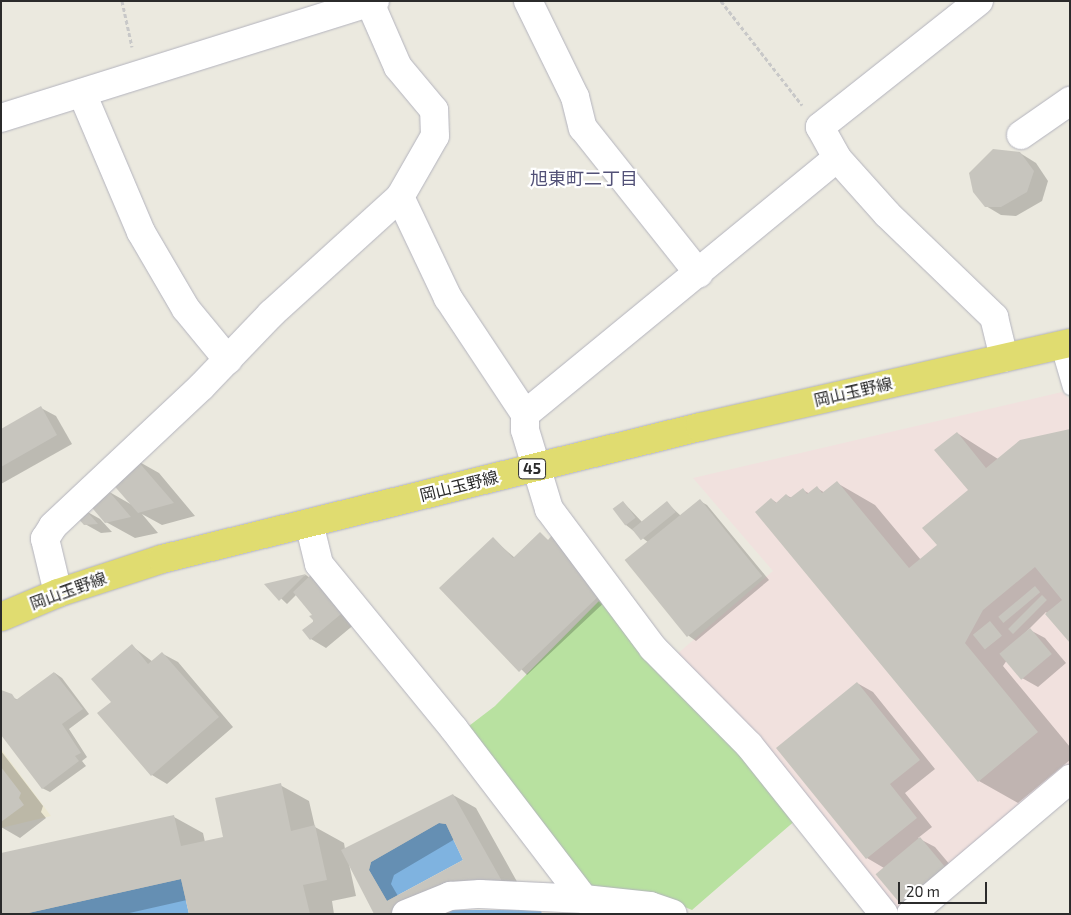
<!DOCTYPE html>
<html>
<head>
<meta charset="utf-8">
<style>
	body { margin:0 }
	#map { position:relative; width:1071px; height:915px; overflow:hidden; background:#ebe9df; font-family:"Exo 2","Noto Sans JP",sans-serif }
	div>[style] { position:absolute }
	.education>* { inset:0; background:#ebe7d1 }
	.medical>* { inset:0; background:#f1e1de }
	.pitch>* { inset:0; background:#b8e1a0 }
	.water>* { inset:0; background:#7fb3e0 }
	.shadow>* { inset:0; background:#0003 }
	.stream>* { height:9px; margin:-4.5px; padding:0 4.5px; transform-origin:4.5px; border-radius:4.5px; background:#7fb3e0 }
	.building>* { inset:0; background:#c7c5be; transform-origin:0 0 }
	.path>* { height:3px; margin-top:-1.5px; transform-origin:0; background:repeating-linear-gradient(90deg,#c8c8c8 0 4px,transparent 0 6.5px) }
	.roads { filter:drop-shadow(0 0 1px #b3b3bd) drop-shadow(0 0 1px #b3b3bd) }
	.service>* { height:15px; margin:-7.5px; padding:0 7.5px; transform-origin:7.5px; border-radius:7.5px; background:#fff }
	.minor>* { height:28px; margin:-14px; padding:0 14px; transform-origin:14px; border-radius:14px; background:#fff }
	.primary>* { height:28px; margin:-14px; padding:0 14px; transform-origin:14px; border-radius:14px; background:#e0dc70 }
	span { translate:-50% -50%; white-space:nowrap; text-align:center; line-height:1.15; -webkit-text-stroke:4.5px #fff; paint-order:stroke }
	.shield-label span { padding:1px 4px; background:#fff; border:1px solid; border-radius:4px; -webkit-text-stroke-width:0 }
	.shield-label { font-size:15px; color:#2b2b2b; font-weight:700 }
	.street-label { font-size:16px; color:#2b2b2b }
	.neighbourhood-label { font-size:18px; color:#525177 }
	.frame { position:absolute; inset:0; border:2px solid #2b2b2b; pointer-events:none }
	.scale { position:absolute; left:898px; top:882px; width:89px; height:22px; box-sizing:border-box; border:2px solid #2b2b2b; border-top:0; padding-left:6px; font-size:15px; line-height:18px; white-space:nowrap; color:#2b2b2b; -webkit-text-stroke:4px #fff; paint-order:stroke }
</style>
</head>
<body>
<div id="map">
	<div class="education">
		<i style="clip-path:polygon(1px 749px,51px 816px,1px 828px)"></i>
	</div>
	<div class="medical">
		<i style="clip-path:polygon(1062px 392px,1070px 400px,1070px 773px,897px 914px,676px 655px,773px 571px,693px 478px)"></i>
	</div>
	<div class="pitch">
		<i style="clip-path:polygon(599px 601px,666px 675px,753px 762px,797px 819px,692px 910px,653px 894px,592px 891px,465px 729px,495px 706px)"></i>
	</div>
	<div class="water">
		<i style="clip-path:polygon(439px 823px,446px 824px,463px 860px,387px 901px,369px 870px,371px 862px)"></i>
		<i style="clip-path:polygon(181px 879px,189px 914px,24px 914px)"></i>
	</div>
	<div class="shadow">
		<i style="clip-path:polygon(1020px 153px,1036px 163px,1048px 181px,1042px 201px,1016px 216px,1001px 215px,986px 206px)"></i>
		<i style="clip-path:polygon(41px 408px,56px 416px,72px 444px,1px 484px,1px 430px)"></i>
		<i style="clip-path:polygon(1070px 430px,1070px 641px,1046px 612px,1018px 640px,1030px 630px,1045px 638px,1066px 663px,1038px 687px,1022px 678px,1007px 660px,1003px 666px,1070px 747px,1070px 760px,1018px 803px,979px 781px,771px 499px,777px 503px,786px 495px,792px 498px,803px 490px,810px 494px,817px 488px,825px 493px,837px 483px,875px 505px,921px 560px,939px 545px,970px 490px,957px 433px,998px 459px)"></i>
		<i style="clip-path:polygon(136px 460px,159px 473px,195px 516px,162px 525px,142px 514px,158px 533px,135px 538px,106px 522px,106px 490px,132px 505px)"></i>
		<i style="clip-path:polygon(700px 501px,707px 505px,769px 580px,696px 641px,689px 636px,627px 562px,649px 543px,626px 525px,623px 502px,643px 523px,667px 503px,681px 516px)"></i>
		<i style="clip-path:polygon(84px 510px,100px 519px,112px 532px,101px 533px,85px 524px)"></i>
		<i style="clip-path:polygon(541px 534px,609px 598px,527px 675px,441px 588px,493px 539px,515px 558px)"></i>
		<i style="clip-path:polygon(306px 575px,362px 618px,326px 648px,311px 639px,314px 615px,297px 594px,287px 604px,267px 585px)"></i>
		<i style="clip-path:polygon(132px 646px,153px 662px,163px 654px,178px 662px,233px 727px,167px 784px,152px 775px,113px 702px)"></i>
		<i style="clip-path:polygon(55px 673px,62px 678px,89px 714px,69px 729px,87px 757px,82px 761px,86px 766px,50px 792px,42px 788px,1px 691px,18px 700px)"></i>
		<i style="clip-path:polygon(857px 683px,873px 692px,935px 769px,905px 793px,932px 827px,918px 838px,935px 847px,962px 879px,884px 868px,867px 858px)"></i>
		<i style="clip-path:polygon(1px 751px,43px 806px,41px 812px,46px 818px,20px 838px,1px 827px)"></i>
		<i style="clip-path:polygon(evenodd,280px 785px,309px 801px,315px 827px,344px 843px,345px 849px,453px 795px,476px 808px,525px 896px,459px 908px,447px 914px,375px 914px,349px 864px,356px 896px,332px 901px,334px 914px,190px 914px,187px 900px,125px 914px,1px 914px,174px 817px,203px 833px,205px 842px,225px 838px,280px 785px,455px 839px,465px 861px,398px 896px,391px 884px,394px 875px,455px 839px)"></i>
	</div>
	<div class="stream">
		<i style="left:453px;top:914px;width:84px"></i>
	</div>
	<div class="building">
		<i style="clip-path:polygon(993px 149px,1020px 152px,1034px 171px,1027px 192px,1001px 207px,985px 207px,973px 192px,969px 173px)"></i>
		<i style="clip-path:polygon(41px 406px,57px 435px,1px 467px,1px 429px)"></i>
		<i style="clip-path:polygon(1070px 429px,1070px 643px,1045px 614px,1062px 600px,1035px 567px,983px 610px,965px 643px,1038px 732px,978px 782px,755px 512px,771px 498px,776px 503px,786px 494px,790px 498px,803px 488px,807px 494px,817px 486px,822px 493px,837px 481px,909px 568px,937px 545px,922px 528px,968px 490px,934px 450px,957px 432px,986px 468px,1020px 440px)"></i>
		<i style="clip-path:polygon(136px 459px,174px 503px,138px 513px,110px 481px)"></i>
		<i style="clip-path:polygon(106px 488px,131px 517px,105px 523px,88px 503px)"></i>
		<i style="left:700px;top:499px;width:99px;height:97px;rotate:51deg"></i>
		<i style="left:623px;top:501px;width:21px;height:13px;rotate:53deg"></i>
		<i style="left:667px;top:501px;width:14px;height:45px;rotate:51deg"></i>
		<i style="clip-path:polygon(84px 508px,98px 524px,84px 525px,76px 516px)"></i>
		<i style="clip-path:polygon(540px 532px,548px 540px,553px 534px,602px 593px,519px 672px,439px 588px,493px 537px,513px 558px)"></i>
		<i style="clip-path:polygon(313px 573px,347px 609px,310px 640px,302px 630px,314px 621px,309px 616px,312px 615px,293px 592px)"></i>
		<i style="clip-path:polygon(306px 574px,279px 601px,264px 584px)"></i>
		<i style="left:1035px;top:586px;width:8px;height:48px;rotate:50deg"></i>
		<i style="left:1042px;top:595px;width:7px;height:48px;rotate:45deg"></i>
		<i style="left:990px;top:621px;width:19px;height:22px;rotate:51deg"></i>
		<i style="left:1030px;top:628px;width:34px;height:40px;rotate:50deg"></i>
		<i style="clip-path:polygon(132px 644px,148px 664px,162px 652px,219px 717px,151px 776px,97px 713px,111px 702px,91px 679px)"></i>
		<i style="clip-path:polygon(54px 672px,83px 709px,62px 724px,81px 753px,75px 756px,79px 761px,42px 789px,1px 735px,1px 690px,12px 694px,16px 700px)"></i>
		<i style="clip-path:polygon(857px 682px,920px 760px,890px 784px,917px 818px,866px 859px,776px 748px)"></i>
		<i style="clip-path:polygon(1px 767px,21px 793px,19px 798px,24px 805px,1px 822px)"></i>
		<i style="clip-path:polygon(281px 783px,291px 831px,315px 825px,327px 880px,303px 885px,310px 914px,189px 914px,181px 879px,24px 914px,1px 914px,1px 853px,174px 815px,181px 846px,223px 837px,215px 798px)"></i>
		<i style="clip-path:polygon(evenodd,453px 794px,503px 883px,399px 914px,374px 914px,341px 850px,453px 794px,439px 823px,446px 824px,463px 860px,387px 901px,369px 870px,371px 862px,439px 823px)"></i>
		<i style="left:920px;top:837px;width:43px;height:58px;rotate:50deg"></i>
	</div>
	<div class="path">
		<i style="left:122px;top:1px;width:47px;rotate:77.7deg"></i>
		<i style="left:721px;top:1px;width:132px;rotate:52.1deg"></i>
	</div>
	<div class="roads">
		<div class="service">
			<i style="left:1058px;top:346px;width:43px;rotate:73.7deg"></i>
		</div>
		<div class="minor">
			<i style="left:528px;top:1px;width:107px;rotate:63.9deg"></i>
			<i style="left:575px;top:97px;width:32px;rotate:76deg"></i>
			<i style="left:583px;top:128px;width:186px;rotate:51.5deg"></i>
			<i style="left:979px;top:1px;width:203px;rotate:141.6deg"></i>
			<i style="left:820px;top:127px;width:35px;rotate:61deg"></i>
			<i style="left:837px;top:158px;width:75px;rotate:48.2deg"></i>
			<i style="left:887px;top:214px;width:149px;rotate:43.9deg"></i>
			<i style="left:994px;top:317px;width:42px;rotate:76.3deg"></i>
			<i style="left:82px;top:93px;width:151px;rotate:67deg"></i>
			<i style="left:141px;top:232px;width:89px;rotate:59.7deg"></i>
			<i style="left:186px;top:309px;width:66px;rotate:50.5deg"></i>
			<i style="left:1px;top:118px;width:392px;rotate:-17.4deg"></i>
			<i style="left:1021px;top:135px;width:60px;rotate:-34.8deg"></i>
			<i style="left:837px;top:158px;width:404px;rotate:140.6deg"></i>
			<i style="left:525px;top:414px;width:16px;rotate:90deg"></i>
			<i style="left:525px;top:430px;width:83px;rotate:73.1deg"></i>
			<i style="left:549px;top:509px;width:174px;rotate:53.2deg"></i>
			<i style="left:653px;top:648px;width:136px;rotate:45.3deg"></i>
			<i style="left:749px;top:745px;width:216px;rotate:51.4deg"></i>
			<i style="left:400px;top:197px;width:112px;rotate:64.6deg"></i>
			<i style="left:448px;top:298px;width:139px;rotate:56.4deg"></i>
			<i style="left:309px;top:523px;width:42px;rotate:76.3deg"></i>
			<i style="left:319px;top:564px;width:213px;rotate:50.7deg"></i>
			<i style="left:454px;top:729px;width:214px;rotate:52.6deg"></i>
			<i style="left:58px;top:593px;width:56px;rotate:-103.5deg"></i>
			<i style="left:45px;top:539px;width:15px;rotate:-58deg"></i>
			<i style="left:53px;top:526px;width:204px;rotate:-43.2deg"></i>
			<i style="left:202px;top:386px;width:100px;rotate:-46.2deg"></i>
			<i style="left:271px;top:314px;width:174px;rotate:-42.2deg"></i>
			<i style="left:400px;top:197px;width:70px;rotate:-60.2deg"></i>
			<i style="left:435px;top:136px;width:26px;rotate:-92deg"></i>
			<i style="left:434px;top:110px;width:56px;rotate:-129.9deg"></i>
			<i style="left:398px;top:67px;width:70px;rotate:-113.6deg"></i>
			<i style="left:406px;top:914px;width:48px;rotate:-22.2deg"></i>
			<i style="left:450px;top:896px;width:30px;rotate:-4deg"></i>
			<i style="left:480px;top:894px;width:104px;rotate:2.8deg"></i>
			<i style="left:584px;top:899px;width:66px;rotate:6.1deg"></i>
			<i style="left:650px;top:906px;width:24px;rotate:19deg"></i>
			<i style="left:911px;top:914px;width:209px;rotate:-40.3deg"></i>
		</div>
		<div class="primary">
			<i style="left:1px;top:617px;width:62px;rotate:-22.8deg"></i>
			<i style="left:58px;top:593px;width:109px;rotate:-18.1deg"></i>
			<i style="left:162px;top:559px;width:554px;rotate:-13.79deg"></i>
			<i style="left:700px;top:427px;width:379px;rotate:-12.8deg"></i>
		</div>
	</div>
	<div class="shield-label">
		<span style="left:532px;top:469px">45</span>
	</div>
	<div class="street-label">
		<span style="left:853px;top:392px;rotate:-13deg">岡山玉野線</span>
		<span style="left:459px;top:486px;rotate:-14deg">岡山玉野線</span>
		<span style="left:68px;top:591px;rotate:-20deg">岡山玉野線</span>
	</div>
	<div class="neighbourhood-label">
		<span style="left:584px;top:178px">旭東町二丁目</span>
	</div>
	<div class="frame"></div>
	<div class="scale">20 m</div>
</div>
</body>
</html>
